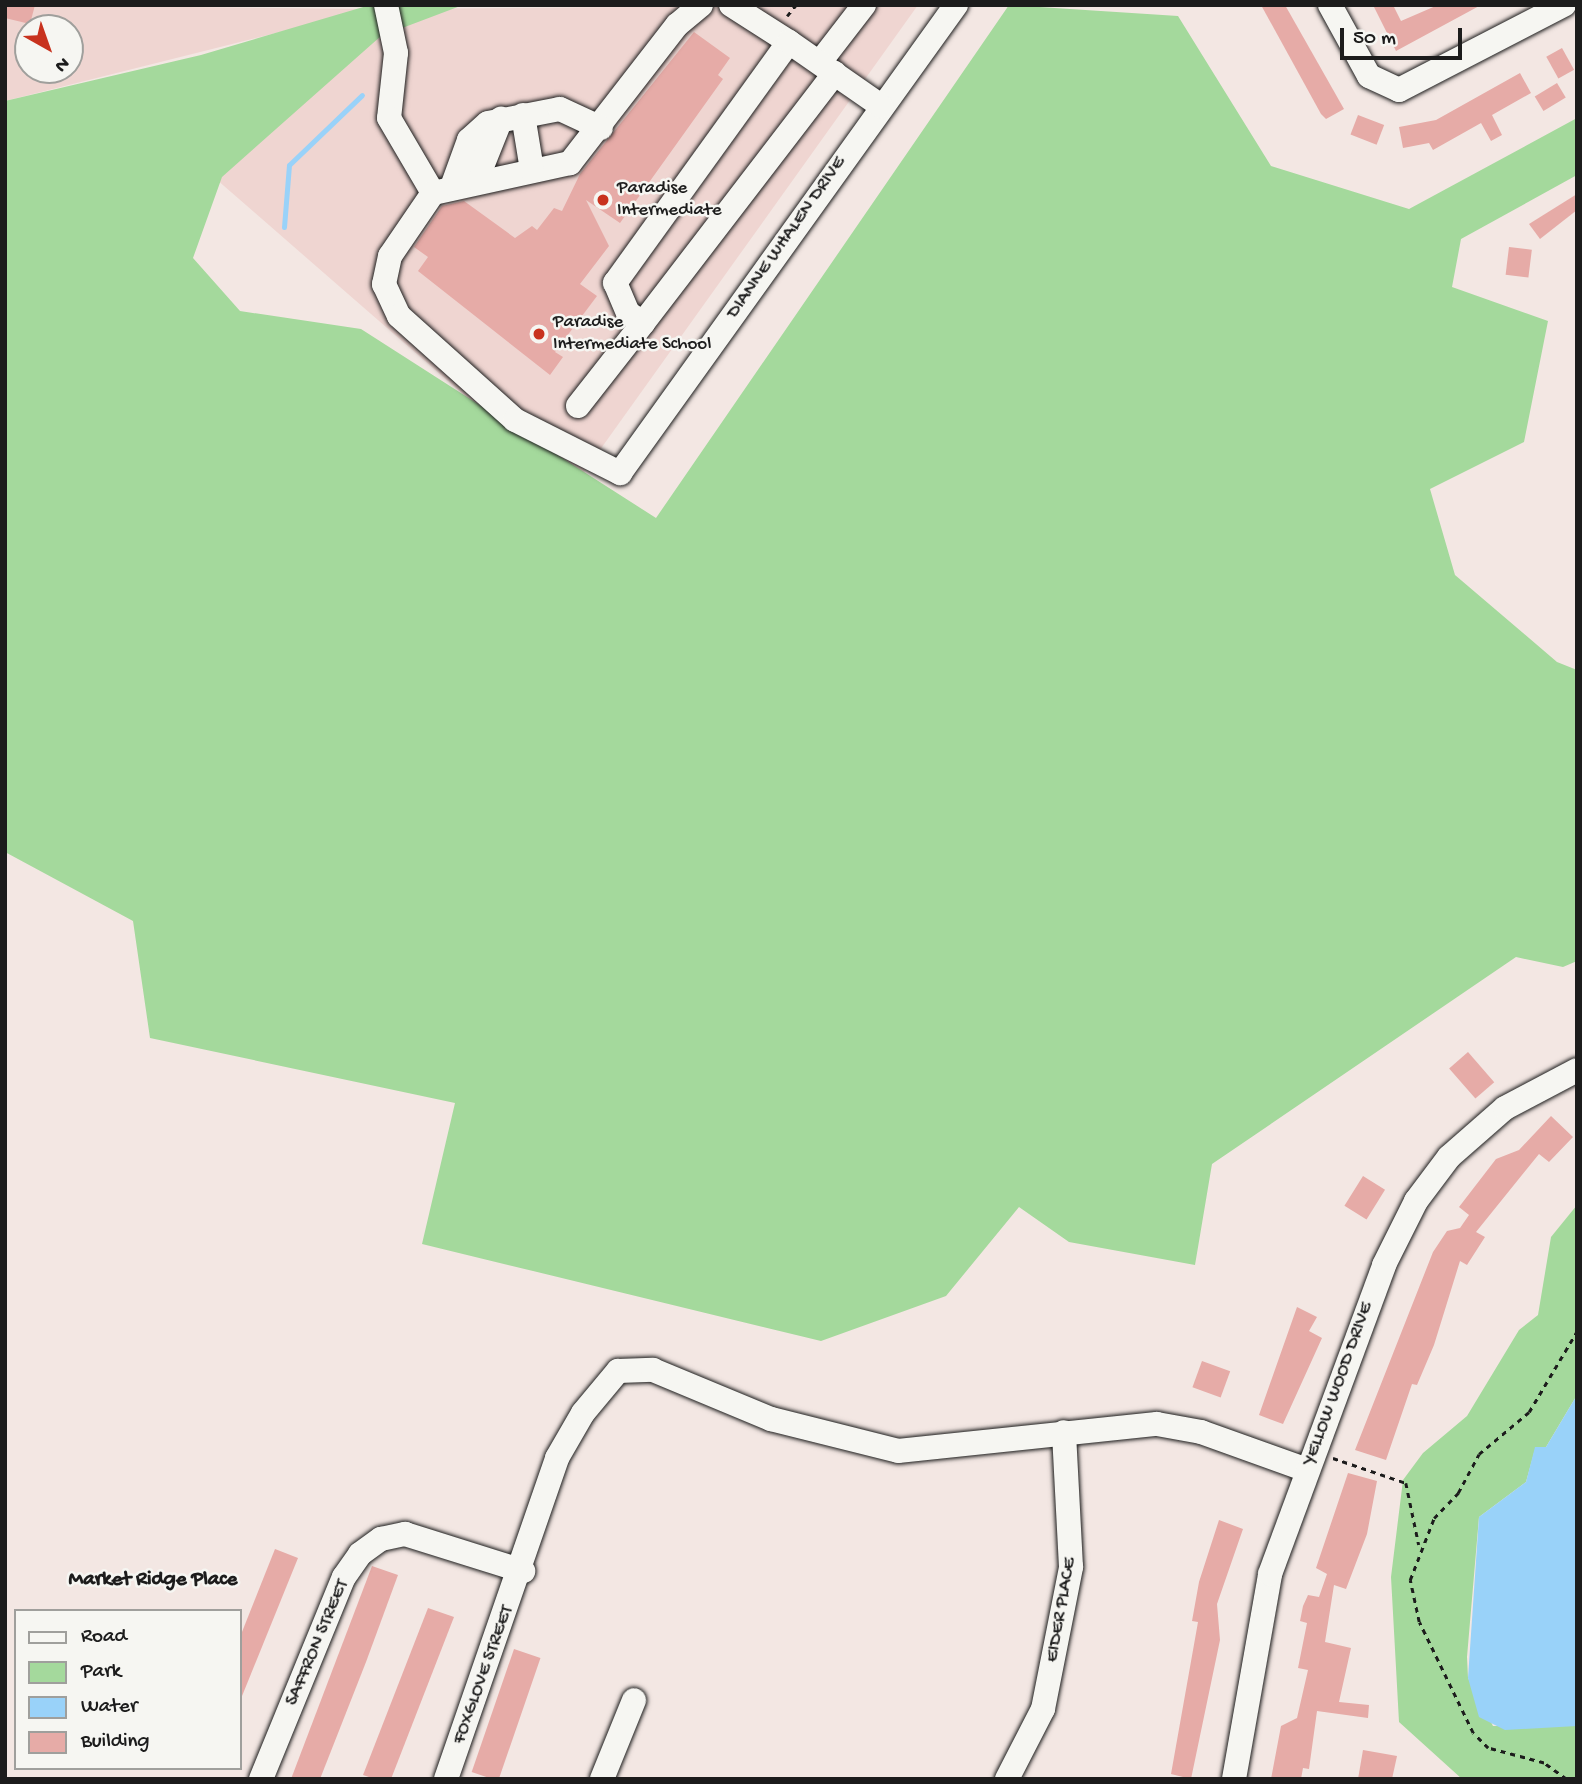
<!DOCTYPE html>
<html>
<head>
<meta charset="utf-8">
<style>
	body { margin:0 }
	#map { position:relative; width:1582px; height:1784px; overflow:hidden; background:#f3e7e3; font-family:"Gochi Hand",sans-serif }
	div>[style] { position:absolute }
	.built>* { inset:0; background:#efd5d1 }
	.green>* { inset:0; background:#a4d99c }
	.water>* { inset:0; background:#99d2f9 }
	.stream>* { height:5px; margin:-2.5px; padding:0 2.5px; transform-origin:2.5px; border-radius:2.5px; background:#99d2f9 }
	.building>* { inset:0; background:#e6aba7; transform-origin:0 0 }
	.path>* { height:2.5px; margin-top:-1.25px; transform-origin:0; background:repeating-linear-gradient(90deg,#1c1c1c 0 5px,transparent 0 10px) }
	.roads { filter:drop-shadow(0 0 2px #1c1c1c) drop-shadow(0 0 2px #1c1c1c) }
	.minor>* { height:24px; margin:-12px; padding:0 12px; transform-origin:12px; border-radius:12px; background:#f6f6f2 }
	.dots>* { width:19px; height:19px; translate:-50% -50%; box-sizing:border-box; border:4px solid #f6f6f2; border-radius:50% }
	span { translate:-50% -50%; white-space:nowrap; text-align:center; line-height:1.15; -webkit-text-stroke:5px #f6f6f2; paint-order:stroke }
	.poi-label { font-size:19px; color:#1c1c1c }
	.left { translate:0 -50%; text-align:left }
	.street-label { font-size:19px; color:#1c1c1c }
	.neighbourhood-label { font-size:21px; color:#1c1c1c; font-weight:700 }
	.frame { position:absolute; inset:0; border:7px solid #1c1c1c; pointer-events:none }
	.legend { position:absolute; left:14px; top:1609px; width:228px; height:161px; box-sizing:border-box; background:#f6f6f2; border:2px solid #9f9f9c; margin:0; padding:9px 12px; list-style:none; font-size:21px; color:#1c1c1c }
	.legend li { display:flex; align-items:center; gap:14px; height:35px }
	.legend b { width:35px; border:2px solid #9f9f9c }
	.north { position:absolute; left:14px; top:14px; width:70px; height:70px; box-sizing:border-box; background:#f6f6f2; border:2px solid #9f9f9c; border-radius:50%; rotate:140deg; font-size:19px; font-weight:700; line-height:28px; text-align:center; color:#1c1c1c }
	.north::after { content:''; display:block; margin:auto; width:24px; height:32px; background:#c8321e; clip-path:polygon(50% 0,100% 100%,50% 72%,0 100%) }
	.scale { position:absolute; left:1340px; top:28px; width:122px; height:32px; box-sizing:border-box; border:4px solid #1c1c1c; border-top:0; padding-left:9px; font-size:21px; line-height:24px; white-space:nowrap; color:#1c1c1c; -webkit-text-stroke:5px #f6f6f2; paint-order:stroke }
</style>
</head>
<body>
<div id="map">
	<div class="built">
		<i style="clip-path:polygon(evenodd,5px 5px,369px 9px,918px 5px,572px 489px,216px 179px,368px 10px,5px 101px,5px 5px,28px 28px,70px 28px,70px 70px,28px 70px,28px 28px)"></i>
	</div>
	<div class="green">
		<i style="clip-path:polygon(370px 5px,463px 5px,381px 36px,222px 177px,193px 258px,240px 311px,361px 329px,656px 518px,1009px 5px,1178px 16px,1271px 166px,1409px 209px,1577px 118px,1577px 175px,1461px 239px,1452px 287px,1548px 321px,1524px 442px,1430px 489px,1455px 575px,1557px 662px,1577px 670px,1577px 961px,1563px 967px,1516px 957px,1212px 1164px,1195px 1265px,1069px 1242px,1019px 1207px,946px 1296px,821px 1341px,422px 1244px,455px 1103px,150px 1038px,133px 921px,5px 852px,5px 101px,201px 55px)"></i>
		<i style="clip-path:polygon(1577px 1205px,1577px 1395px,1546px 1447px,1534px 1453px,1526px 1482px,1479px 1517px,1467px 1657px,1468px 1678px,1493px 1726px,1577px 1726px,1577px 1779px,1462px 1779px,1399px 1722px,1391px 1577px,1403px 1480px,1423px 1453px,1467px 1416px,1519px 1330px,1538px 1315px,1551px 1237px)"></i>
	</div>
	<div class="water">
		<i style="clip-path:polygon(1577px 1395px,1577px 1726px,1505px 1730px,1479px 1717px,1468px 1678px,1479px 1517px,1526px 1482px,1535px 1447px,1546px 1447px)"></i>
	</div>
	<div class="stream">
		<i style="left:284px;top:227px;width:62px;rotate:-85.4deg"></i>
		<i style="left:289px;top:165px;width:101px;rotate:-43.8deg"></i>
	</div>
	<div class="building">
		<i style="clip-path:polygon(5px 5px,35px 5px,30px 24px,5px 18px)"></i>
		<i style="clip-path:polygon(1261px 5px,1285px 5px,1344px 109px,1326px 119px,1321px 114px)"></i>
		<i style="clip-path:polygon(1373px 5px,1393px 5px,1401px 21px,1438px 5px,1481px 5px,1396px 51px)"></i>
		<i style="clip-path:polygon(694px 32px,730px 58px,718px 75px,723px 79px,620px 223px,586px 200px,609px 246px,580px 284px,597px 296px,555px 352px,563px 357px,550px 375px,418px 271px,428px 257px,414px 247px,442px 206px,464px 201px,515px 238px,532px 226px,537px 230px,554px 208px,562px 211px,580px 174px)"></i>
		<i style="left:1562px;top:48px;width:25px;height:18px;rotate:61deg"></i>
		<i style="clip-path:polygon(1520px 73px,1531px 93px,1492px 115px,1502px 135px,1491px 141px,1481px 123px,1433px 150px,1429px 143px,1403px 148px,1399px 127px,1436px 120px)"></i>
		<i style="left:1557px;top:83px;width:17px;height:26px;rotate:59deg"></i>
		<i style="left:1358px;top:115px;width:28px;height:21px;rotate:21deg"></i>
		<i style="clip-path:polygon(1577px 194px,1577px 210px,1540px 239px,1529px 224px)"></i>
		<i style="left:1509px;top:247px;width:23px;height:28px;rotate:7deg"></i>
		<i style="left:1468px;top:1052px;width:40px;height:25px;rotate:49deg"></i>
		<i style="clip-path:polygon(1551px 1116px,1573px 1137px,1549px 1162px,1539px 1154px,1476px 1232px,1485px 1237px,1467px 1265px,1460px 1261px,1434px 1345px,1417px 1385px,1412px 1384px,1386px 1460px,1355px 1450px,1433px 1252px,1447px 1231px,1460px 1228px,1469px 1215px,1459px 1207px,1496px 1159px,1519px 1150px)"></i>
		<i style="left:1363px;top:1176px;width:26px;height:35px;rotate:32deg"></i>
		<i style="clip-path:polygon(1297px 1307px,1317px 1317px,1309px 1331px,1322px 1338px,1283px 1424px,1259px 1415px)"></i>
		<i style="left:1202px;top:1361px;width:30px;height:28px;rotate:20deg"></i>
		<i style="clip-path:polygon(1348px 1473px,1377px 1481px,1367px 1534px,1346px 1589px,1334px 1585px,1325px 1642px,1351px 1648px,1339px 1702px,1369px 1705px,1368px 1718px,1317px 1711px,1309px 1769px,1303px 1768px,1301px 1779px,1271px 1779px,1281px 1726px,1297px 1718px,1308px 1670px,1298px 1668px,1307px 1623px,1300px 1621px,1303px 1606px,1308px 1595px,1319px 1597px,1327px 1574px,1316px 1568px)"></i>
		<i style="clip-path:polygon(1219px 1520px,1243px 1529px,1217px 1604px,1220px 1640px,1191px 1779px,1171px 1774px,1198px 1622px,1192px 1621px,1199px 1582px)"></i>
		<i style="clip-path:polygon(275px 1549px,298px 1558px,240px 1701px,240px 1637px)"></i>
		<i style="clip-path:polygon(372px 1566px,398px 1575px,366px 1662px,320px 1779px,291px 1779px)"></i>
		<i style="clip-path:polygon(428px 1608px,454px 1617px,391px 1779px,375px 1779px,363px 1775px)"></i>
		<i style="left:514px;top:1649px;width:28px;height:130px;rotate:19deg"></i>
		<i style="clip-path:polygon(1363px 1750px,1397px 1756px,1392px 1779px,1358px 1779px)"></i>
	</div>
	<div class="path">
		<i style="left:787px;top:16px;width:14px;rotate:-51deg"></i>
		<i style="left:1333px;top:1458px;width:77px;rotate:18.9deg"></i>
		<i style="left:1406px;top:1483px;width:63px;rotate:78.2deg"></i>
		<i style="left:1566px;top:1779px;width:27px;rotate:-144deg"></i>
		<i style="left:1544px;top:1763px;width:58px;rotate:-165deg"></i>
		<i style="left:1488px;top:1748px;width:21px;rotate:-135deg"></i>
		<i style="left:1473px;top:1733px;width:123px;rotate:-115.9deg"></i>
		<i style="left:1419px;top:1622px;width:43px;rotate:-102.1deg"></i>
		<i style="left:1410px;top:1580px;width:66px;rotate:-68.8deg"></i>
		<i style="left:1434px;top:1518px;width:35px;rotate:-46deg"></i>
		<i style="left:1458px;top:1493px;width:44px;rotate:-61.7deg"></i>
		<i style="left:1479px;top:1454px;width:65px;rotate:-40deg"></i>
		<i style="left:1529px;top:1412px;width:94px;rotate:-59.3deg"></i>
	</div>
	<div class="roads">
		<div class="minor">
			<i style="left:386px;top:5px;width:49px;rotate:78.2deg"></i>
			<i style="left:396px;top:53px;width:65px;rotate:96.1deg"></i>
			<i style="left:389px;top:118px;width:87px;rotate:59.6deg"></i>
			<i style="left:701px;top:5px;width:31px;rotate:140deg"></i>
			<i style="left:677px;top:25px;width:175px;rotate:127.8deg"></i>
			<i style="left:570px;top:163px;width:140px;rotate:167.6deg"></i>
			<i style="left:433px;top:193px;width:76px;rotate:124.3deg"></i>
			<i style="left:390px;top:256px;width:29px;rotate:102deg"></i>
			<i style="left:384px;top:284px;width:35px;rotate:65deg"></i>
			<i style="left:399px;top:316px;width:156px;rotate:41.9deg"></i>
			<i style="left:515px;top:420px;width:118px;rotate:26.8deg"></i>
			<i style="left:620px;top:473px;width:576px;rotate:-54.32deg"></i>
			<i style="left:731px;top:5px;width:69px;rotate:32.5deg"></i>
			<i style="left:1330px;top:5px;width:81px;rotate:61.2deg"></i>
			<i style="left:1369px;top:76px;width:33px;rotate:25deg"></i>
			<i style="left:1399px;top:90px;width:186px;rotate:-27.3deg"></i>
			<i style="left:820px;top:62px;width:72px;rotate:-52.3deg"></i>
			<i style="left:523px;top:115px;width:56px;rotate:80.7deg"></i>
			<i style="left:477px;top:179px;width:65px;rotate:-68.2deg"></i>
			<i style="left:453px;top:184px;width:47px;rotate:-70deg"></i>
			<i style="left:469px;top:140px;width:25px;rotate:-42deg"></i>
			<i style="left:488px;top:123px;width:73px;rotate:-11deg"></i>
			<i style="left:560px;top:109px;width:45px;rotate:24.9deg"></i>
			<i style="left:643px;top:323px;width:315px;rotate:-52.5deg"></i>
			<i style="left:578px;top:406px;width:105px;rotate:-51.9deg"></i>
			<i style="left:643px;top:323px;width:18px;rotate:-146deg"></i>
			<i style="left:628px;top:313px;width:33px;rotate:-113deg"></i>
			<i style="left:615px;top:283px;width:297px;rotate:-54.2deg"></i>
			<i style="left:789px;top:42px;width:112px;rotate:34.8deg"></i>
			<i style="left:261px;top:1779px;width:218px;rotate:-67.7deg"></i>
			<i style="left:344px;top:1577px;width:28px;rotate:-55deg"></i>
			<i style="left:360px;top:1554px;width:26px;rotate:-36deg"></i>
			<i style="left:381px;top:1539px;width:25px;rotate:-12deg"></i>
			<i style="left:405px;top:1534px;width:124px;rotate:17.4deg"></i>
			<i style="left:446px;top:1779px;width:340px;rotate:-70.9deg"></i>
			<i style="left:557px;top:1458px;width:52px;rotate:-60deg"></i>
			<i style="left:583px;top:1413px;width:55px;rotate:-50.2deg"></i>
			<i style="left:618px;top:1371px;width:35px;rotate:-2deg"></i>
			<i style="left:653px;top:1370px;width:128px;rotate:22.6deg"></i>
			<i style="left:771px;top:1419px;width:131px;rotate:14.1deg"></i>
			<i style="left:898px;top:1451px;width:260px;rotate:-6deg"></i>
			<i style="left:1157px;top:1424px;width:45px;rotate:10.3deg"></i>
			<i style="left:1201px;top:1432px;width:113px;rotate:19.7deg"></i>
			<i style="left:602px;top:1779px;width:85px;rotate:-67.9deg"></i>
			<i style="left:1007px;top:1779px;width:79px;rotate:-62.8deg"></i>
			<i style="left:1043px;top:1709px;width:145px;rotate:-78.8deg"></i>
			<i style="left:1071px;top:1567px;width:135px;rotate:-93deg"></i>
			<i style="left:1234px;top:1779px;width:208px;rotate:-80deg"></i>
			<i style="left:1270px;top:1574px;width:329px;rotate:-69.7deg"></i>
			<i style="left:1384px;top:1265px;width:72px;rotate:-63.4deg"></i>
			<i style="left:1416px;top:1201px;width:55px;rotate:-53.1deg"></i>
			<i style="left:1449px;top:1157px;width:74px;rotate:-41.2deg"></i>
			<i style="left:1505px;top:1108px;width:81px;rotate:-27.8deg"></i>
		</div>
	</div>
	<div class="dots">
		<i style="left:603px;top:200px;background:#c8321e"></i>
		<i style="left:539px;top:334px;background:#c8321e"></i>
	</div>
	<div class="poi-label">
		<span class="left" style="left:617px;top:200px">Paradise<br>Intermediate</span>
		<span class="left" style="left:553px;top:334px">Paradise<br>Intermediate School</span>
	</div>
	<div class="street-label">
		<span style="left:787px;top:238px;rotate:-55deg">DIANNE WHALEN DRIVE</span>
		<span style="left:1339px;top:1384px;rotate:-70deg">YELLOW WOOD DRIVE</span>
		<span style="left:1062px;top:1610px;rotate:-80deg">EIDER PLACE</span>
		<span style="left:318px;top:1643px;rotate:-67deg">SAFFRON STREET</span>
		<span style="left:484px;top:1675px;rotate:-70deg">FOXGLOVE STREET</span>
	</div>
	<div class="neighbourhood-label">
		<span style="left:153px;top:1581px">Market Ridge Place</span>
	</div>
	<div class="frame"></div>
	<ul class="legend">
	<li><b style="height:9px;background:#f6f6f2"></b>Road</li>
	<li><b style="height:19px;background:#a4d99c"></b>Park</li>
	<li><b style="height:19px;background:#99d2f9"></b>Water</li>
	<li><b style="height:19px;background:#e6aba7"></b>Building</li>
	</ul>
	<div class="north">N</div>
	<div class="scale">50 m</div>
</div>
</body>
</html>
